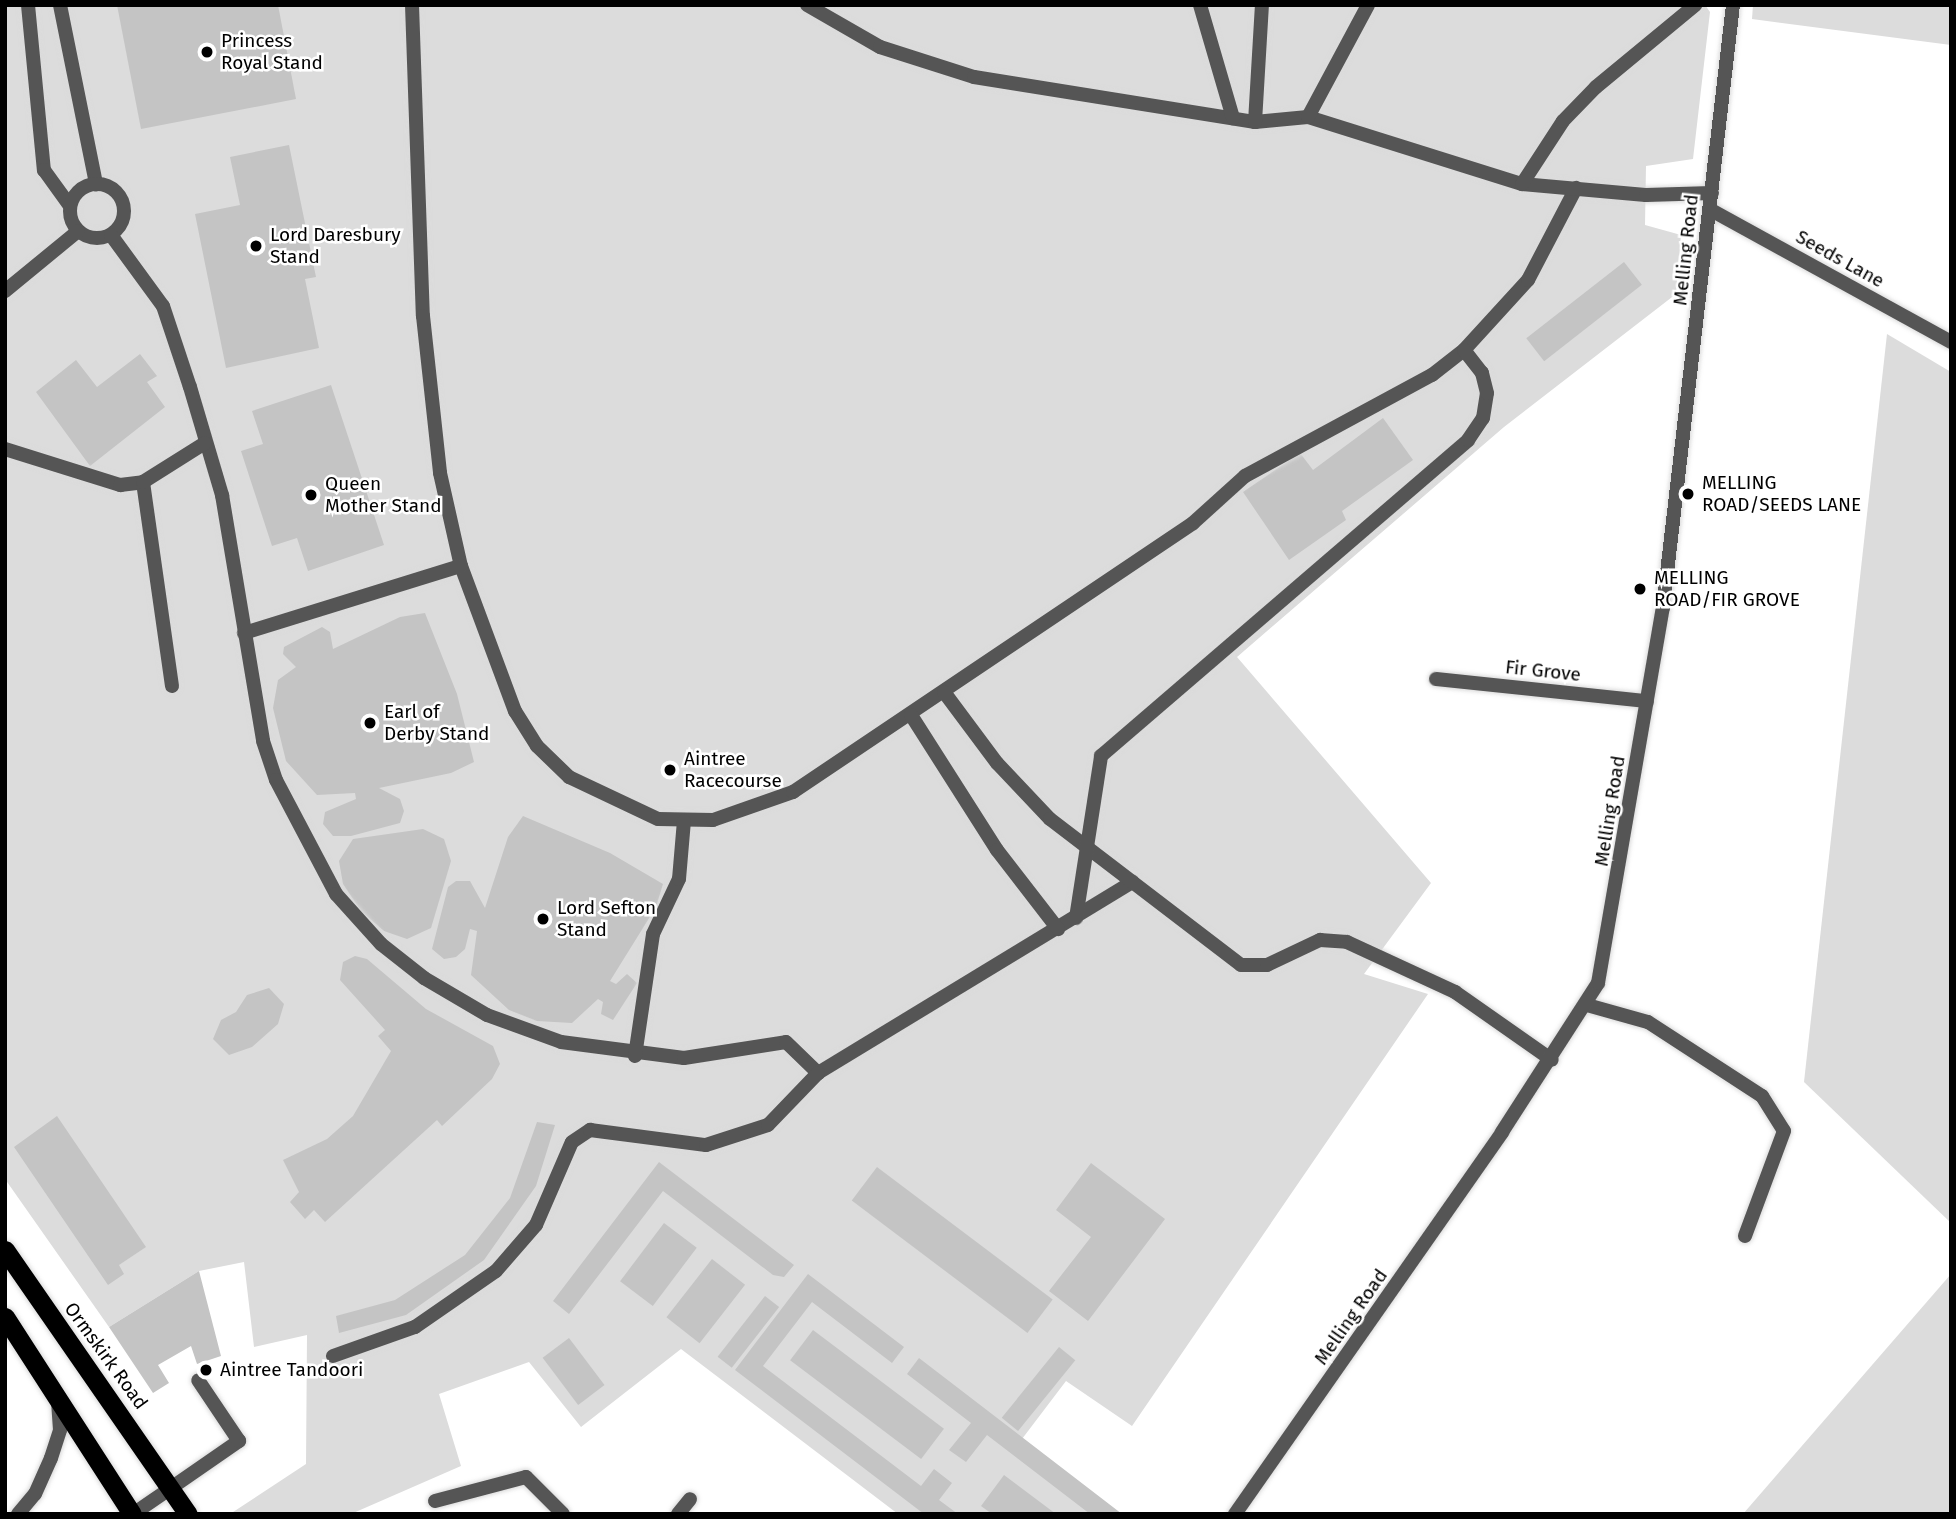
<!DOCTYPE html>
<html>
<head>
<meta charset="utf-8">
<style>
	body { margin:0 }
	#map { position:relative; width:1956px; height:1519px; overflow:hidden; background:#fff; font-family:"Fira Sans",sans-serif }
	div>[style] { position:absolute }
	.green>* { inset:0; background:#dcdcdc }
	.building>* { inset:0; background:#c4c4c4; transform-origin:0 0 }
	.roads { filter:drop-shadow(0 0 2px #dbdbdb) drop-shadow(0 0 2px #dbdbdb) }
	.service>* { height:14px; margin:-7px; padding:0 7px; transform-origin:7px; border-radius:7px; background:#555 }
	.service>.ring { margin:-7px; padding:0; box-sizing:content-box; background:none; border:14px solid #555; border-radius:50% }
	.minor>* { height:14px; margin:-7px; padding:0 7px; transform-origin:7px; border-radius:7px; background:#555 }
	.tertiary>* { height:14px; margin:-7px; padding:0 7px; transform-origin:7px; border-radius:7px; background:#555 }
	.trunk>* { height:19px; margin:-9.5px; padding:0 9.5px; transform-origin:9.5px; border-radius:9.5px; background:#000 }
	.dots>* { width:19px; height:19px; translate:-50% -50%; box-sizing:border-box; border:4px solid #fff; border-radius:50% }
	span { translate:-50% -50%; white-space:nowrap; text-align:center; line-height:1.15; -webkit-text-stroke:5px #fff; paint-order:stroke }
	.poi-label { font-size:19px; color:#000 }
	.left { translate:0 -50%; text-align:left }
	.street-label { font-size:19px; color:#000 }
	.frame { position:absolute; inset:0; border:7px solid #000; pointer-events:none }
</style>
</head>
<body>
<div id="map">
	<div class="green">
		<i style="clip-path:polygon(5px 5px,1705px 5px,1710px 12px,1693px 159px,1646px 166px,1645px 225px,1681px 235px,1676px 294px,1504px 427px,1237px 657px,1431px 883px,1364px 974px,1428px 994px,1132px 1426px,1066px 1381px,1022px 1439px,1119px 1514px,898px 1514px,681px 1349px,581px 1427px,529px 1362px,439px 1394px,461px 1466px,351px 1514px,230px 1514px,306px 1464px,307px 1335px,254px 1347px,244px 1262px,199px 1271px,109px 1327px,5px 1179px)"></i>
		<i style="clip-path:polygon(1753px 5px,1951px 5px,1951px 45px,1752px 19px)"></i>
		<i style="clip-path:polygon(1887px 334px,1951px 372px,1951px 1223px,1804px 1082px)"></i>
		<i style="clip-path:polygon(1951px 1274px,1951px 1514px,1743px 1514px)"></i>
	</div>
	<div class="building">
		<i style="clip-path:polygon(117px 5px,278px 5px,296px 99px,141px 129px)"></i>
		<i style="clip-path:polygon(289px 145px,316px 277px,305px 279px,319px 348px,226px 368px,195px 214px,240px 205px,230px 157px)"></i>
		<i style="left:1624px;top:262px;width:29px;height:124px;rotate:52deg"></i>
		<i style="clip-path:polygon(140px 354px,157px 376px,147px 382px,165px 407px,90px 466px,36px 392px,76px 360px,97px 387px)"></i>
		<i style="clip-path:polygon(331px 385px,384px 545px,308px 571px,297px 538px,272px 546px,241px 451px,263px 444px,252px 411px)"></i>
		<i style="clip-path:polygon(1383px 418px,1413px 460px,1342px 511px,1346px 520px,1289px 560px,1243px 492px,1300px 453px,1313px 470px)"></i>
		<i style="clip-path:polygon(425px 613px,457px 694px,474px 762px,451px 773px,379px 788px,400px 799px,404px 811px,400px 823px,351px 836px,333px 836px,323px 824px,325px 812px,356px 799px,355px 793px,317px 795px,286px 761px,273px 708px,278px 680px,296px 667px,283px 654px,284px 647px,322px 627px,330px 632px,333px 649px,400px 617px)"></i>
		<i style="clip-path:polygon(523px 816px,610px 853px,663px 884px,656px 907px,610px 981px,616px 984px,627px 974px,637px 983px,613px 1020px,601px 1014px,603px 1002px,598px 999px,572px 1023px,537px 1021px,509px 1010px,471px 975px,477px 931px,470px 929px,465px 949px,456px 957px,444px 959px,432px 949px,448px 887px,456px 881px,470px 881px,485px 908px,508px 837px)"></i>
		<i style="clip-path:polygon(423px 829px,444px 839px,451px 861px,431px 928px,407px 939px,384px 931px,361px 911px,343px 884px,339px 861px,353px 839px)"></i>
		<i style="clip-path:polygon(355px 956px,367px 959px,426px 1009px,493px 1046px,500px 1064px,492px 1079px,442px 1126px,437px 1120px,325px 1222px,314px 1210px,305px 1219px,290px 1202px,299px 1192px,283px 1160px,327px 1139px,353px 1116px,391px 1051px,378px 1036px,385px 1030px,340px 980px,343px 962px)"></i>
		<i style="clip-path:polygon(269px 988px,284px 1004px,278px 1024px,252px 1047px,229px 1055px,213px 1039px,221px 1020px,236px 1012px,247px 995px)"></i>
		<i style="clip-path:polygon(57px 1116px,146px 1247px,119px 1265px,124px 1274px,108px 1285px,14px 1147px)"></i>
		<i style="clip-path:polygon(537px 1122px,555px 1125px,536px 1186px,484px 1260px,406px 1315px,339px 1333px,336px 1316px,395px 1300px,465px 1255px,510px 1198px)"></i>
		<i style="clip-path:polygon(659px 1162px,794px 1265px,784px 1277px,773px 1275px,663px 1191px,569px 1314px,553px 1301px)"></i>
		<i style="clip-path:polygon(1091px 1163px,1165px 1219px,1088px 1321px,1049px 1291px,1091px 1237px,1056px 1210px)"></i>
		<i style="left:877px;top:1167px;width:220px;height:42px;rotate:37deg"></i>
		<i style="left:664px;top:1223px;width:41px;height:73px;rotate:37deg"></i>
		<i style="left:712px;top:1259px;width:42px;height:74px;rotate:38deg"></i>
		<i style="clip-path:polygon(199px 1271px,221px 1356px,197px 1364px,191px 1346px,158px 1365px,169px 1383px,153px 1393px,109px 1327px)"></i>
		<i style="clip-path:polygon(808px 1274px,904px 1347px,892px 1363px,812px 1302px,763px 1366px,921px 1486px,934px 1469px,952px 1483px,939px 1500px,958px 1514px,924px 1514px,735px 1370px)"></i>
		<i style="left:765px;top:1296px;width:18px;height:77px;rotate:38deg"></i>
		<i style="left:813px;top:1330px;width:164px;height:38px;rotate:37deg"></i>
		<i style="left:569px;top:1338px;width:59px;height:33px;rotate:53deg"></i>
		<i style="left:1059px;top:1347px;width:21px;height:91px;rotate:39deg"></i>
		<i style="clip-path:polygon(919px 1358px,1122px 1514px,1090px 1514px,987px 1435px,966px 1462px,949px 1450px,971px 1423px,907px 1374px)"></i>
		<i style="clip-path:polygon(1004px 1475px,1056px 1514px,992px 1514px,981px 1506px)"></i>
	</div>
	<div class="roads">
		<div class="service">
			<i style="left:28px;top:5px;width:166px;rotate:84.5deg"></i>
			<i style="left:44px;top:170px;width:44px;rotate:54.2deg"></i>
			<i style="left:60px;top:5px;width:183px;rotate:78.6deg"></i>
			<i style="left:412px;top:5px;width:311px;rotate:88deg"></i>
			<i style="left:423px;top:316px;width:158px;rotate:83.8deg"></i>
			<i style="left:440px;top:473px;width:95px;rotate:77.3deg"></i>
			<i style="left:461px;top:566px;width:155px;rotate:69.6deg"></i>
			<i style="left:515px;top:711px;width:41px;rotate:57.8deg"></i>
			<i style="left:537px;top:746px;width:45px;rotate:44.1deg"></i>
			<i style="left:569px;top:777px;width:98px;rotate:25.3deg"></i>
			<i style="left:658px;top:819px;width:55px;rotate:1deg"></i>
			<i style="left:713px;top:820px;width:85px;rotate:-19.3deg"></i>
			<i style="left:793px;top:792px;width:482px;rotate:-33.9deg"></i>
			<i style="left:1193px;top:523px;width:70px;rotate:-42.1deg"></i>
			<i style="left:1245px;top:476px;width:213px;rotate:-28.4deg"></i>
			<i style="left:1432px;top:375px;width:41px;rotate:-38deg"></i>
			<i style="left:1464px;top:350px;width:95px;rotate:-47.6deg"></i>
			<i style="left:1528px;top:280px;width:104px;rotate:-62.4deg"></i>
			<i style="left:807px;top:5px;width:84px;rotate:29.9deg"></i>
			<i style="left:880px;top:47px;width:99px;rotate:17.7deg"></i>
			<i style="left:974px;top:77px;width:285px;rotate:9.1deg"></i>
			<i style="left:1255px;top:122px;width:53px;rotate:-5.4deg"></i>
			<i style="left:1308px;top:117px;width:224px;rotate:17.4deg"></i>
			<i style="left:1522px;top:184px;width:124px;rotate:5.1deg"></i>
			<i style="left:1646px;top:195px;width:66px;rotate:-1.7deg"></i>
			<i style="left:1200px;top:5px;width:118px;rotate:73.7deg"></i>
			<i style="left:1308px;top:117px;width:127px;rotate:-61.8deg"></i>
			<i style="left:1255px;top:122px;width:117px;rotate:-86.6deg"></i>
			<i style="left:1522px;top:184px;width:75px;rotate:-56.9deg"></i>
			<i style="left:1563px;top:121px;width:47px;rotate:-45.9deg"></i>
			<i style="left:1596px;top:87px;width:129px;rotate:-39.6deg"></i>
			<i class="ring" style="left:70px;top:184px;width:40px;height:40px"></i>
			<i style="left:111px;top:235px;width:88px;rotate:53.8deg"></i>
			<i style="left:163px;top:306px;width:85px;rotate:71.6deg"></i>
			<i style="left:190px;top:387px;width:113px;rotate:73.5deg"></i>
			<i style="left:222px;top:495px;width:249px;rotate:80.5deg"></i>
			<i style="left:263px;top:741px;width:41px;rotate:71.6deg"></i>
			<i style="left:276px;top:780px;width:129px;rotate:62.2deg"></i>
			<i style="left:336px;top:894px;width:67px;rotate:48deg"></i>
			<i style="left:381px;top:944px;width:55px;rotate:38.3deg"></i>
			<i style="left:424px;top:978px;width:73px;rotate:30.4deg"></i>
			<i style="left:487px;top:1015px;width:79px;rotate:20deg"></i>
			<i style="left:561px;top:1042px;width:124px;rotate:7.4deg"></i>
			<i style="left:684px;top:1058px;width:103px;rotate:-8.9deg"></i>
			<i style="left:786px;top:1042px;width:45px;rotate:44.1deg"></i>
			<i style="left:818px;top:1073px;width:368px;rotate:-31.3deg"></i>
			<i style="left:5px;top:291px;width:94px;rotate:-39.4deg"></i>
			<i style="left:5px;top:449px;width:121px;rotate:17.4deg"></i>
			<i style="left:120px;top:485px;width:23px;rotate:-7deg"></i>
			<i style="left:244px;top:633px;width:227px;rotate:-17.2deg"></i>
			<i style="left:172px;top:686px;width:206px;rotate:-98.1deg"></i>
			<i style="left:143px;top:482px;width:73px;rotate:-32.2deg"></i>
			<i style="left:944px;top:692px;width:89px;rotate:53.3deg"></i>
			<i style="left:997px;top:763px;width:77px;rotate:46.6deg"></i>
			<i style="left:1050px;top:819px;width:240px;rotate:37.4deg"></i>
			<i style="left:1241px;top:965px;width:26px"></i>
			<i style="left:1267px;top:965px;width:59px;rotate:-25.3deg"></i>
			<i style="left:1320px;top:940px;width:27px;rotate:4deg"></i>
			<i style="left:1347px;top:942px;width:119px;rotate:24.8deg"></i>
			<i style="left:1455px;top:992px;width:118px;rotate:35deg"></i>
			<i style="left:911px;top:715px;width:160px;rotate:57.5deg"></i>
			<i style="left:997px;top:850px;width:100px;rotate:52.3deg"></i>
			<i style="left:1076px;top:918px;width:164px;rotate:-81.2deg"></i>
			<i style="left:1101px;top:756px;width:484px;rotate:-40.7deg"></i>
			<i style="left:1468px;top:440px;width:27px;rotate:-56deg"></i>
			<i style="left:1483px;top:418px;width:25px;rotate:-81deg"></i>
			<i style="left:1487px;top:393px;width:21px;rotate:-104deg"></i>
			<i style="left:1482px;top:373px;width:29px;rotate:-128deg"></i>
			<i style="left:1587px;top:1005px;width:63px;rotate:15.6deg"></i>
			<i style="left:1648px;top:1022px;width:136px;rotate:33deg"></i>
			<i style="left:1762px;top:1096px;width:41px;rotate:57.8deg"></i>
			<i style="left:1784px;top:1131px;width:112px;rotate:110.4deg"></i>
			<i style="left:635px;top:1056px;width:123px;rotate:-81.6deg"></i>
			<i style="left:653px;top:934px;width:61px;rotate:-64.7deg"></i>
			<i style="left:679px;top:879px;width:58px;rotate:-85.1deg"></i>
			<i style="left:333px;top:1356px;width:87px;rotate:-19.5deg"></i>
			<i style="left:415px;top:1327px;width:98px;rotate:-34.7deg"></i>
			<i style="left:496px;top:1271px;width:61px;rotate:-49deg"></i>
			<i style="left:536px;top:1225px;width:90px;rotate:-66.6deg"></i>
			<i style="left:572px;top:1142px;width:22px;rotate:-34deg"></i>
			<i style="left:590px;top:1130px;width:117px;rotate:7.4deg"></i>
			<i style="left:706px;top:1145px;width:65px;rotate:-17.9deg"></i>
			<i style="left:768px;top:1125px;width:72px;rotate:-46.1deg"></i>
			<i style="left:171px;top:1488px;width:83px;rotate:-34.7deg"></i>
			<i style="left:239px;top:1441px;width:73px;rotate:-123.9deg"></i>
		</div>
		<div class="minor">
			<i style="left:1711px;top:210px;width:274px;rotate:28.8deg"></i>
			<i style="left:1436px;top:679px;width:212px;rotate:6deg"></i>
			<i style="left:435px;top:1501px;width:94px;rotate:-14.8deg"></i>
			<i style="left:526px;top:1477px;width:52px;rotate:45deg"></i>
			<i style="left:678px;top:1514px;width:19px;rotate:-51deg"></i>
		</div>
		<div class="tertiary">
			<i style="left:18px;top:1514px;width:26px;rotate:-50deg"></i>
			<i style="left:35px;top:1494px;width:39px;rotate:-66deg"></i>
			<i style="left:51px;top:1458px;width:29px;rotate:-72deg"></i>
			<i style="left:60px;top:1430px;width:30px;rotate:-94deg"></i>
			<i style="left:133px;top:1514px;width:46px;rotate:-34.4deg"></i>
			<i style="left:1235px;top:1514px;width:466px;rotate:-55deg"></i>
			<i style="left:1502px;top:1132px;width:177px;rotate:-57.2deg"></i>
			<i style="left:1598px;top:983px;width:382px;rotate:-80.2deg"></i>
			<i style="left:1663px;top:607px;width:606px;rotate:-83.37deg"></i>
		</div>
		<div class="trunk">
			<i style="left:5px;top:1250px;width:321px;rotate:55.3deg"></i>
			<i style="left:5px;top:1317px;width:234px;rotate:57.2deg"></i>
		</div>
	</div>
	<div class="dots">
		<i style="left:207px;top:52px;background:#000"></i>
		<i style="left:256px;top:246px;background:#000"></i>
		<i style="left:1688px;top:494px;background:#000"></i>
		<i style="left:311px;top:495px;background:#000"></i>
		<i style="left:1640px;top:589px;background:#000"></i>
		<i style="left:370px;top:723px;background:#000"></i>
		<i style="left:670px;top:770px;background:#000"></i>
		<i style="left:543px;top:919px;background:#000"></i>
		<i style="left:206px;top:1370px;background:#000"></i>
	</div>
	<div class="poi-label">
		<span class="left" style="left:221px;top:52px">Princess<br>Royal Stand</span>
		<span class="left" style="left:270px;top:246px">Lord Daresbury<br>Stand</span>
		<span class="left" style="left:1702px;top:494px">MELLING<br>ROAD/SEEDS LANE</span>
		<span class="left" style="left:325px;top:495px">Queen<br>Mother Stand</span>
		<span class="left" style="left:1654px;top:589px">MELLING<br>ROAD/FIR GROVE</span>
		<span class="left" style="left:384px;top:723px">Earl of<br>Derby Stand</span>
		<span class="left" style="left:684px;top:770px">Aintree<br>Racecourse</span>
		<span class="left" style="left:557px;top:919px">Lord Sefton<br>Stand</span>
		<span class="left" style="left:220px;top:1370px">Aintree Tandoori</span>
	</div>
	<div class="street-label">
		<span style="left:1686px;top:250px;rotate:-84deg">Melling Road</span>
		<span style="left:1840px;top:259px;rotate:29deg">Seeds Lane</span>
		<span style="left:1543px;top:671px;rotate:6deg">Fir Grove</span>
		<span style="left:1610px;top:811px;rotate:-81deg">Melling Road</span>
		<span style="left:1351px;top:1317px;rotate:-55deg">Melling Road</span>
		<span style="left:106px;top:1356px;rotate:54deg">Ormskirk Road</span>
	</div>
	<div class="frame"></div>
</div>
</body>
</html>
